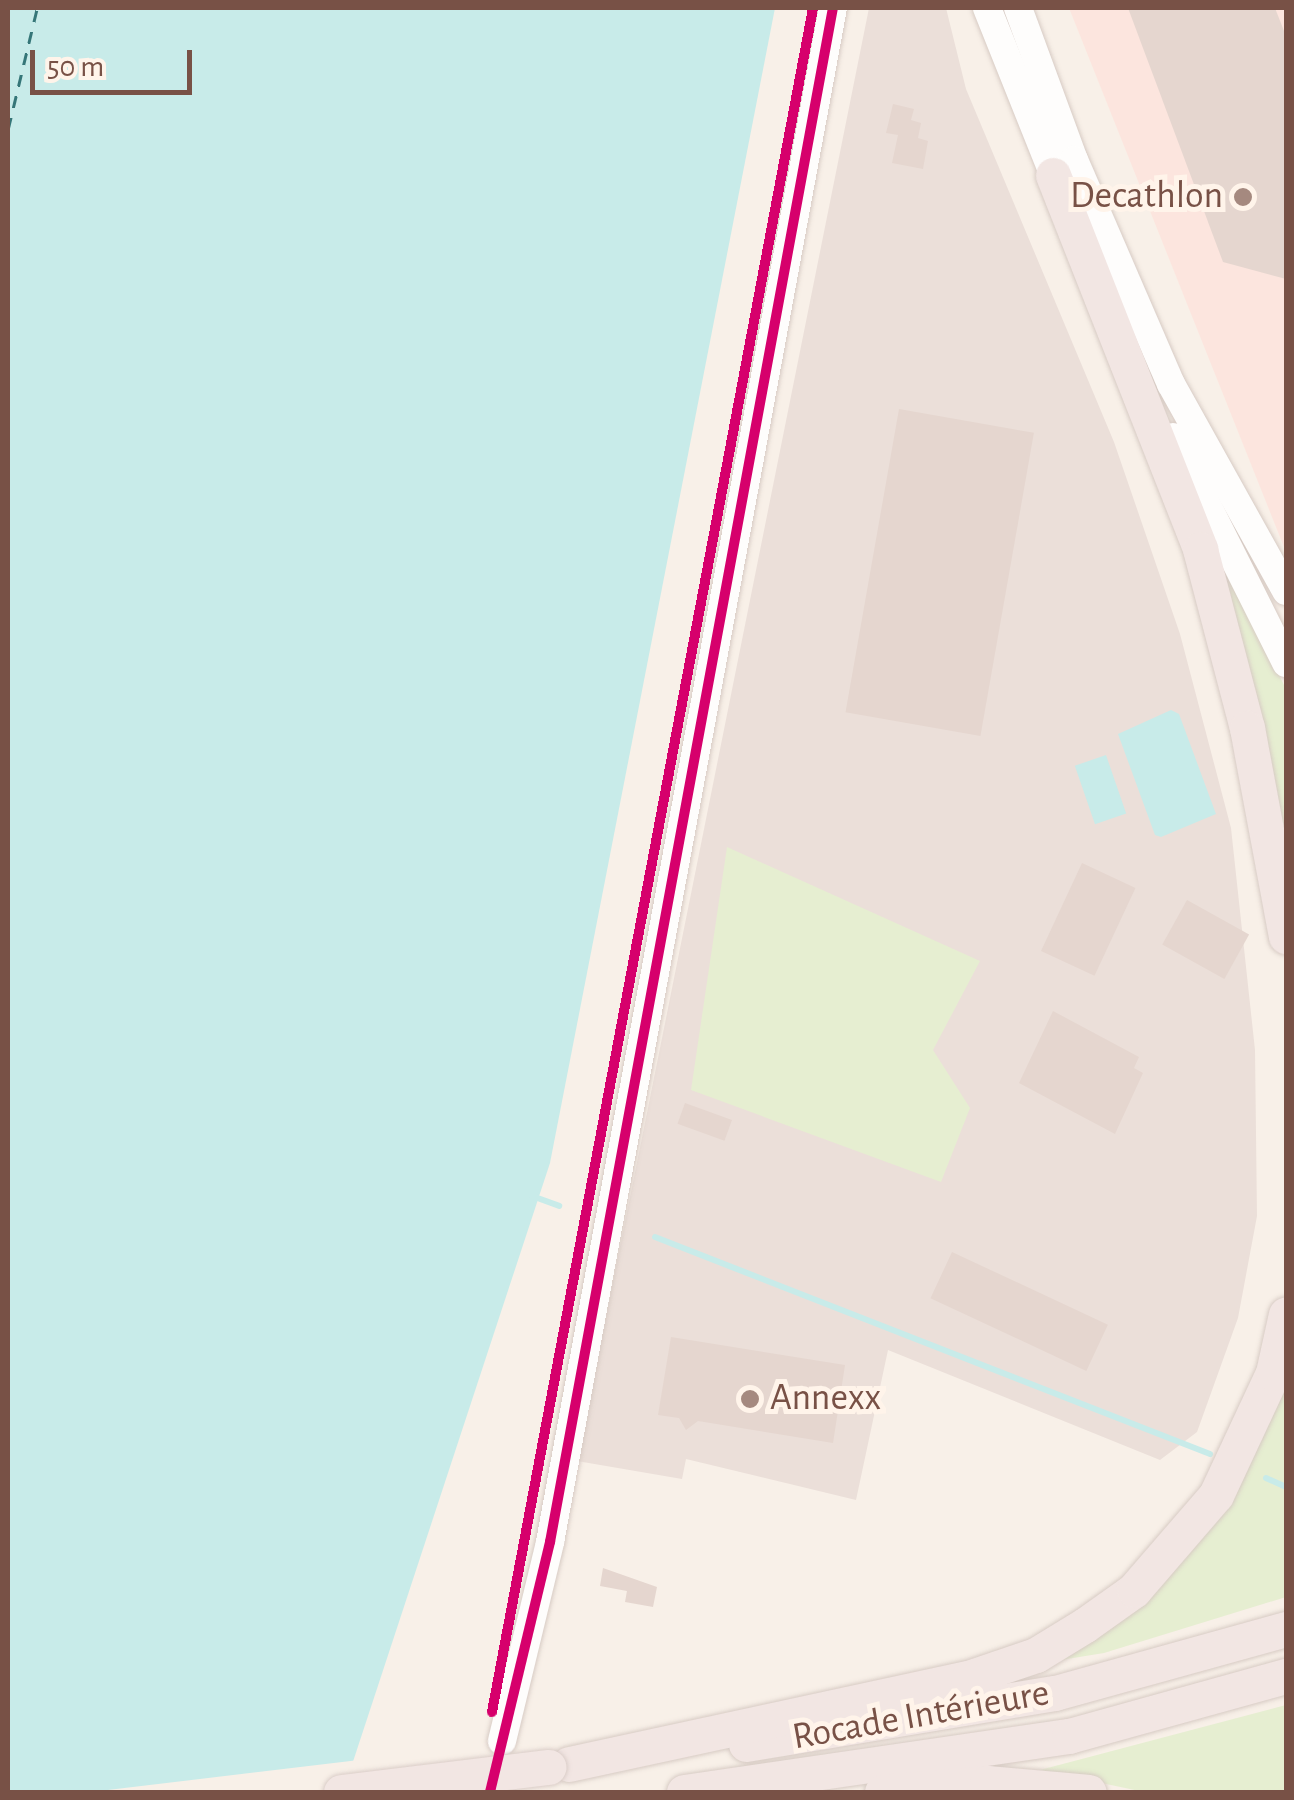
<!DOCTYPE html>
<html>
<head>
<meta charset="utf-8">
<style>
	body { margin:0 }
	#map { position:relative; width:1294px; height:1800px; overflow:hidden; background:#f8f0e8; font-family:"Alegreya Sans",sans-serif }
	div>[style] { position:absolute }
	.commercial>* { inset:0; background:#fce5de }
	.industrial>* { inset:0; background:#ebdfd9 }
	.green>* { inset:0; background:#e6eed1 }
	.water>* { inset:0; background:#c8ebe9; transform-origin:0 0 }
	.pier>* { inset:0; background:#f8f0e8 }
	.stream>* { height:6px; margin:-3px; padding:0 3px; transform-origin:3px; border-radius:3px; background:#c8ebe9 }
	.ferry>* { height:2.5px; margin-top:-1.25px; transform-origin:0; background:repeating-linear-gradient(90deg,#357678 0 12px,transparent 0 22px) }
	.building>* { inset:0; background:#e5d6cf; transform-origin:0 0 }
	.roads { filter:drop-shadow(0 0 2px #d7cbc4) drop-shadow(0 0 2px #d7cbc4) }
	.secondary>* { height:28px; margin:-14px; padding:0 14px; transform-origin:14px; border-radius:14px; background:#fefdfc }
	.highway>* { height:35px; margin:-17.5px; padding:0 17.5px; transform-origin:17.5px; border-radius:17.5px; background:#f2e6e3 }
	.bridges { filter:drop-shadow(0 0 2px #dacdc8) drop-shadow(0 0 2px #dacdc8) }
	.highway-bridge>* { height:35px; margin:-17.5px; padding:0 17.5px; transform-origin:17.5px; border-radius:17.5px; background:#f2e6e3 }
	.cycleway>* { height:10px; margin:-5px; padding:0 5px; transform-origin:5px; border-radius:5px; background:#d6006c }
	.dots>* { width:28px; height:28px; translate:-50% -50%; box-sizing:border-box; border:5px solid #fff4ea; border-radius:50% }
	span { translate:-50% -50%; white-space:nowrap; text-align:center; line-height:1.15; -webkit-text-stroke:10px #fff4ea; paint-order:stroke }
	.poi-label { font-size:38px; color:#785146 }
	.right { translate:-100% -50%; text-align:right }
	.left { translate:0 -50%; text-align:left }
	.street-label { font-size:38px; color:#785146 }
	.frame { position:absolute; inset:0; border:10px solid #785146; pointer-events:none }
	.scale { position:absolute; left:30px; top:50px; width:162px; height:45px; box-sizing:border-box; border:5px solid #785146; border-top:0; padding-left:12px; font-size:30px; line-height:35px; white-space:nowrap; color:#785146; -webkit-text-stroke:8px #fff4ea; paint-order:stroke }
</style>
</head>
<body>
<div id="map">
	<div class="commercial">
		<i style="clip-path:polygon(1069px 8px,1286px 8px,1286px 552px)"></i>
	</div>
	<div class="industrial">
		<i style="clip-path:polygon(869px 8px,946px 8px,966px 89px,1114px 442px,1180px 634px,1231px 828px,1255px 1050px,1257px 1216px,1238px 1318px,1197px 1432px,1160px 1460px,888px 1350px,856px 1500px,686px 1459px,682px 1479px,577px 1461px)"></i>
	</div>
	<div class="green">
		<i style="clip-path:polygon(1214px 545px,1286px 689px,1286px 872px)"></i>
		<i style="clip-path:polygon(727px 847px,980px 961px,933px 1050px,970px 1108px,941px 1182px,691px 1090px)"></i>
		<i style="clip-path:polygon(1286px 1360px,1286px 1597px,1104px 1653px,1042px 1663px,1127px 1611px)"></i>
		<i style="clip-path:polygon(1286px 1705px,1286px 1792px,1144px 1792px,1040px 1770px)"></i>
	</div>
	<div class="water">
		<i style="clip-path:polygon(8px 8px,775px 8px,550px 1163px,343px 1792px,8px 1792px)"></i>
		<i style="clip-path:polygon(1171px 710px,1179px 714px,1216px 814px,1161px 837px,1155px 835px,1118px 734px)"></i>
		<i style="left:1106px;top:755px;width:62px;height:33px;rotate:71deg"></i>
	</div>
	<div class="pier">
		<i style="clip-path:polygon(359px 1760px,348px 1792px,91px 1792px)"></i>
	</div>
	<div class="stream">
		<i style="left:532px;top:1196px;width:29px;rotate:20deg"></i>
		<i style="left:655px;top:1237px;width:596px;rotate:21.36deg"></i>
		<i style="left:1266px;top:1478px;width:22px;rotate:24deg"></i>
	</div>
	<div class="ferry">
		<i style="left:8px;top:129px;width:124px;rotate:-76.5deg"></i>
	</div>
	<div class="building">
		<i style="clip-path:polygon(1128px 8px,1275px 8px,1286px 36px,1286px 279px,1223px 262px)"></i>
		<i style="clip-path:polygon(893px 104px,914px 109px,911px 120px,921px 123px,918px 138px,928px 141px,923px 169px,892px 163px,898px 135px,886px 133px)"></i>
		<i style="left:899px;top:409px;width:137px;height:308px;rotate:10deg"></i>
		<i style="left:1082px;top:863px;width:59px;height:97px;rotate:25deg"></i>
		<i style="left:1187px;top:900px;width:71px;height:51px;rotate:29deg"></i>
		<i style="clip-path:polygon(1053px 1011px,1139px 1057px,1134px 1068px,1143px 1073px,1115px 1134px,1019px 1083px)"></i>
		<i style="left:685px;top:1103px;width:50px;height:22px;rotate:20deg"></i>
		<i style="left:952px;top:1252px;width:172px;height:51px;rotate:25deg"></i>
		<i style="clip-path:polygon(671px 1337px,845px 1365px,833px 1443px,698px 1421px,686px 1430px,679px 1418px,658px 1415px)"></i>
		<i style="clip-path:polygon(603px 1568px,657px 1587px,653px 1607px,625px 1602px,628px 1585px,627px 1591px,600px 1586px)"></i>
	</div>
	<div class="roads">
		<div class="secondary">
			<i style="left:987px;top:8px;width:199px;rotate:68.2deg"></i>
			<i style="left:1018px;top:8px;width:162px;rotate:69.8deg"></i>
			<i style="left:1074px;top:160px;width:244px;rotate:66.6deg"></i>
			<i style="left:1171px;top:384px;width:237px;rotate:60.9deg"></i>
			<i style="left:1173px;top:437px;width:253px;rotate:63.4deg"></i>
			<i style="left:502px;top:1741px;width:205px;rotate:-76.4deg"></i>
			<i style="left:550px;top:1542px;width:1560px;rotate:-79.55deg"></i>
		</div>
		<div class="highway">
			<i style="left:1053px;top:175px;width:402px;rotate:68.5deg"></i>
			<i style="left:1200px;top:549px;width:185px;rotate:75.3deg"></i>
			<i style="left:1247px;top:728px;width:212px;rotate:79.4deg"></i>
			<i style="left:746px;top:1744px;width:313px;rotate:-9.4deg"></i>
			<i style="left:1055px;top:1693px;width:240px;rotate:-15.5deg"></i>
			<i style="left:569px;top:1764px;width:408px;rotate:-12.2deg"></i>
			<i style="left:968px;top:1678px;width:72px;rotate:-18.7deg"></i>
			<i style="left:1036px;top:1655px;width:57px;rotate:-31.5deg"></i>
			<i style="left:1085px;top:1625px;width:60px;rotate:-35.5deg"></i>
			<i style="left:1134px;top:1590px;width:125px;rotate:-49.2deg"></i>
			<i style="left:1216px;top:1495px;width:135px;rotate:-65deg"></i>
			<i style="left:1273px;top:1373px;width:60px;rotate:-77.6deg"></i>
			<i style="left:684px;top:1792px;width:389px;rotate:-8.3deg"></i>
			<i style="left:1069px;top:1736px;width:225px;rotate:-15.5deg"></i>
			<i style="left:882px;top:1792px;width:105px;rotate:-4.9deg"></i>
			<i style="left:987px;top:1783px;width:102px;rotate:5deg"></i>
		</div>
	</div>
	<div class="bridges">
		<div class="highway-bridge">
			<i style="left:341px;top:1792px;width:209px;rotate:-6.9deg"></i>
		</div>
	</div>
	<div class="cycleway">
		<i style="left:492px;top:1712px;width:1734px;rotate:-79.33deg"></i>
		<i style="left:490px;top:1792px;width:257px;rotate:-76.5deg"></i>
		<i style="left:550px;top:1542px;width:1560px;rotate:-79.55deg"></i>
	</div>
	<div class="dots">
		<i style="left:1243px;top:197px;background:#a5897f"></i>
		<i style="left:750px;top:1399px;background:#a5897f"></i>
	</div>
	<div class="poi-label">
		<span class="right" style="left:1223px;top:197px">Decathlon</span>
		<span class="left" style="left:770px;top:1399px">Annexx</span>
	</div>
	<div class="street-label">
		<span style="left:921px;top:1716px;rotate:-10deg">Rocade Intérieure</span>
	</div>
	<div class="frame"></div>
	<div class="scale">50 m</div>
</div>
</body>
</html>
